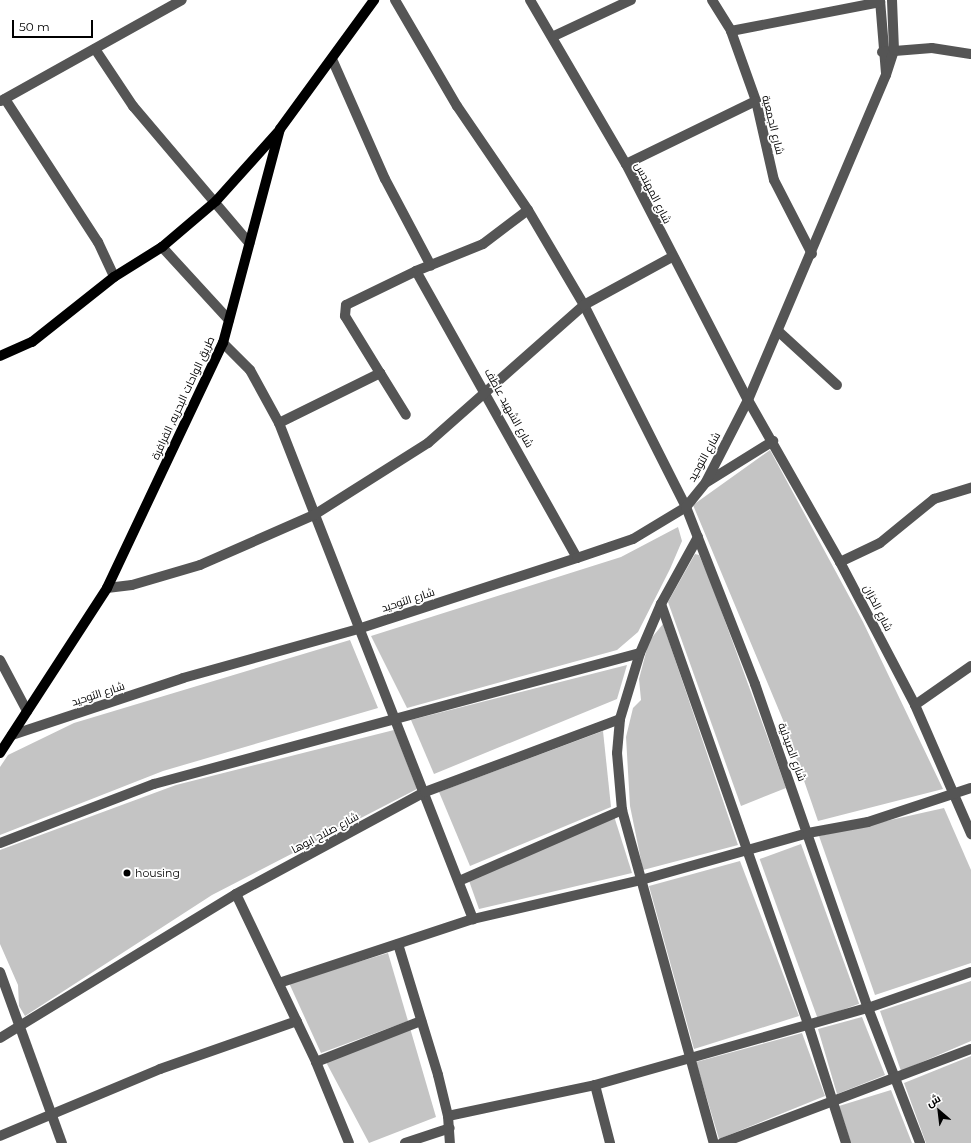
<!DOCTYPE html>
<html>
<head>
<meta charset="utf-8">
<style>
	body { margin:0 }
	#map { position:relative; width:971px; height:1143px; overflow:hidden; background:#fff; font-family:Montserrat,Cairo,sans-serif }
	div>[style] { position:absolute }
	.building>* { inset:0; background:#c4c4c4; transform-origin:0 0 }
	.minor>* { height:10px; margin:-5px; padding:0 5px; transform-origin:5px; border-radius:5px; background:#555 }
	.major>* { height:10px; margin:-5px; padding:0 5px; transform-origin:5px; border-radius:5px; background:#000 }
	.dots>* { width:11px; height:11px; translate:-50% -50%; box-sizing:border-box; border:2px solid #fff; border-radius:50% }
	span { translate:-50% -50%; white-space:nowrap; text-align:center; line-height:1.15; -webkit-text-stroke:3.5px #fff; paint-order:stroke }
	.street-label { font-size:11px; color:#000 }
	.poi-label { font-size:11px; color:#000 }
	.left { translate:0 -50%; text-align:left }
	.north { position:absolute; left:919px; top:1091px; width:40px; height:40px; -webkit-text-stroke:3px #fff; paint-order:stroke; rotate:332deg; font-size:11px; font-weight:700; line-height:16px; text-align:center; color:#000 }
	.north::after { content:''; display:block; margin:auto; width:14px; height:18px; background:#000; clip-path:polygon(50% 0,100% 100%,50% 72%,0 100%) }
	.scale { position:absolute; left:12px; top:20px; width:81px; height:18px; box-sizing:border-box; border:2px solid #000; border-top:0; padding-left:5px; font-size:12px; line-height:14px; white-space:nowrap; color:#000; -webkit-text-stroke:3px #fff; paint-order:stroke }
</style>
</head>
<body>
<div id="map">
	<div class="building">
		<i style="clip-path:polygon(770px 450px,863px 622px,943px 789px,818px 821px,783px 720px,693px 505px)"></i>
		<i style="clip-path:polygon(678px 527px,682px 541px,670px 569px,638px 632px,617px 650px,407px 708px,371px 636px,621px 557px)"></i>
		<i style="clip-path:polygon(695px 554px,699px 555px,710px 580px,786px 788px,741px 806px,668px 602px)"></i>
		<i style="clip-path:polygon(663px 624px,738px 845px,643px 870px,630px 806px,626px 737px,633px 708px,641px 700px,639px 679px,649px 641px)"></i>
		<i style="clip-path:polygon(350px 640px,378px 708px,163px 771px,0 835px,0 767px,8px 755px,74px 723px)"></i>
		<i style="clip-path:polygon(627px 665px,617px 699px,434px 774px,411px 720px)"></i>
		<i style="clip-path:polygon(394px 730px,417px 789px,212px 895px,25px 1016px,19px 1006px,18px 985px,0 944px,0 850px,176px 785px)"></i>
		<i style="clip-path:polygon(603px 731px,611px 807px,470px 866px,439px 792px)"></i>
		<i style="clip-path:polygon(944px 808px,971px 870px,971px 963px,875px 995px,819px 836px)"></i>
		<i style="clip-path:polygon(614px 816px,632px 873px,479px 909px,468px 878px)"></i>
		<i style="left:801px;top:844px;width:170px;height:44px;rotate:70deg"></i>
		<i style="clip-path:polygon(740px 861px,799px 1016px,694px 1049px,649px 886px)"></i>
		<i style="clip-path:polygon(388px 953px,408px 1021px,321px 1053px,289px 983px)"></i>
		<i style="clip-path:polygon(971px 981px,971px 1041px,901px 1071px,880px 1011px)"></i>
		<i style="clip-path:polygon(862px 1017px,885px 1075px,837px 1094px,818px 1029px)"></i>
		<i style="clip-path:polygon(410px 1028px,436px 1117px,369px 1143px,326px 1062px)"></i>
		<i style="clip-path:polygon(802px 1033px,825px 1096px,719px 1139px,696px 1062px)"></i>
		<i style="clip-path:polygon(971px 1056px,971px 1143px,926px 1143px,904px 1083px)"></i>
		<i style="clip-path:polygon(891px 1090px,912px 1143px,851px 1143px,839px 1106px)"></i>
	</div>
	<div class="minor">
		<i style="left:395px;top:0;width:123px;rotate:59.7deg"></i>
		<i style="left:457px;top:106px;width:126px;rotate:55.7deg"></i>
		<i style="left:528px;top:210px;width:110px;rotate:59.5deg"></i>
		<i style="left:584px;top:305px;width:226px;rotate:63.2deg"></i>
		<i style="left:686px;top:507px;width:190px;rotate:68.7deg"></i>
		<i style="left:755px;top:684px;width:343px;rotate:70.8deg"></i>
		<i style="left:868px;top:1008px;width:145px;rotate:68.9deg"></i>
		<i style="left:530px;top:0;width:190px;rotate:59.7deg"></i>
		<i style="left:626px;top:164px;width:266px;rotate:62.7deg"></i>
		<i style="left:748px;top:400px;width:186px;rotate:60.4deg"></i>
		<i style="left:840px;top:562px;width:161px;rotate:62.3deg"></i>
		<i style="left:915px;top:705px;width:141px;rotate:66.5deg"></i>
		<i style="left:712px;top:0;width:36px;rotate:58deg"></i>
		<i style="left:731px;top:31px;width:74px;rotate:70.3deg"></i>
		<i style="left:756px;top:101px;width:81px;rotate:77.2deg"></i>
		<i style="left:774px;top:180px;width:83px;rotate:62.8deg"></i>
		<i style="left:880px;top:0;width:73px;rotate:85.3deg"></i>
		<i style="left:731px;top:31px;width:152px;rotate:-11deg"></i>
		<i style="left:554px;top:36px;width:85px;rotate:-25.1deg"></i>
		<i style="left:95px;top:49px;width:69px;rotate:56.3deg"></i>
		<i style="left:133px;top:106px;width:180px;rotate:49.7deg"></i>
		<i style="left:882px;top:52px;width:50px;rotate:-4.6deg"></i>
		<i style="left:932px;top:48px;width:39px;rotate:9deg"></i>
		<i style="left:332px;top:59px;width:131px;rotate:66.2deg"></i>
		<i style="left:385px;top:179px;width:98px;rotate:62.1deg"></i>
		<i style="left:5px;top:99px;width:171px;rotate:57deg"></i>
		<i style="left:98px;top:242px;width:38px;rotate:65deg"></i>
		<i style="left:1px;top:101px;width:207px;rotate:-29.2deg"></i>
		<i style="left:626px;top:164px;width:144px;rotate:-25.9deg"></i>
		<i style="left:162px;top:247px;width:99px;rotate:47.5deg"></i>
		<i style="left:416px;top:271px;width:329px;rotate:60.7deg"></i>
		<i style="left:778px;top:331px;width:80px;rotate:42.5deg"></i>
		<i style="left:223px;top:343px;width:38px;rotate:45deg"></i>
		<i style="left:250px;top:370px;width:60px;rotate:61.3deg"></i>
		<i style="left:279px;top:423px;width:533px;rotate:68.64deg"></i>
		<i style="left:380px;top:373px;width:49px;rotate:58.2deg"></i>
		<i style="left:279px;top:423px;width:113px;rotate:-26.3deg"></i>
		<i style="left:380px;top:373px;width:67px;rotate:-121.6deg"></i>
		<i style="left:345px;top:316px;width:11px;rotate:-85deg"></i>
		<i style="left:346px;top:305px;width:78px;rotate:-25.9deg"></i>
		<i style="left:416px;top:271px;width:72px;rotate:-21.9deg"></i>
		<i style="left:483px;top:244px;width:56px;rotate:-37.1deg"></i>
		<i style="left:707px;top:482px;width:78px;rotate:-31.8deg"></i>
		<i style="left:698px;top:537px;width:77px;rotate:118.9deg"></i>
		<i style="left:661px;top:604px;width:53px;rotate:113.2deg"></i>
		<i style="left:640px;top:653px;width:69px;rotate:106.9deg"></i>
		<i style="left:620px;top:719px;width:34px;rotate:95deg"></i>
		<i style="left:617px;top:753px;width:57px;rotate:85deg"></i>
		<i style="left:622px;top:810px;width:345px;rotate:74.6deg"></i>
		<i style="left:840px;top:562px;width:44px;rotate:-25.4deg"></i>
		<i style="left:880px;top:543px;width:70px;rotate:-39.2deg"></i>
		<i style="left:934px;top:499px;width:39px;rotate:-17deg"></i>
		<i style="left:107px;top:588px;width:25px;rotate:-7deg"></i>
		<i style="left:132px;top:585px;width:71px;rotate:-16.4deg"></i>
		<i style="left:200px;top:565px;width:124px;rotate:-23.7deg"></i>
		<i style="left:314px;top:515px;width:135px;rotate:-32.3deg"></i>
		<i style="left:428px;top:443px;width:208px;rotate:-41.5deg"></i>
		<i style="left:584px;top:305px;width:100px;rotate:-28.6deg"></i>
		<i style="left:661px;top:604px;width:445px;rotate:70.7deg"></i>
		<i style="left:808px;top:1024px;width:125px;rotate:72.3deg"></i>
		<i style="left:0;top:660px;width:58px;rotate:62.1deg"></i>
		<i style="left:915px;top:705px;width:68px;rotate:-34.9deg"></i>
		<i style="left:12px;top:735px;width:180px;rotate:-18.4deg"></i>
		<i style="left:183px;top:678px;width:182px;rotate:-15.6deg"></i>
		<i style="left:358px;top:629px;width:230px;rotate:-18deg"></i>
		<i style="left:577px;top:558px;width:59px;rotate:-18.7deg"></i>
		<i style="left:633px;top:539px;width:62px;rotate:-31.1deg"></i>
		<i style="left:686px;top:507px;width:32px;rotate:-51deg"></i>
		<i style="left:706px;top:482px;width:92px;rotate:-62.9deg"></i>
		<i style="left:748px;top:400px;width:353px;rotate:-67deg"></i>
		<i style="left:886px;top:75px;width:26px;rotate:-72deg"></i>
		<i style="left:894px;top:50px;width:50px;rotate:-92.3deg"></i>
		<i style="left:0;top:843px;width:165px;rotate:-21deg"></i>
		<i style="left:154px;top:784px;width:503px;rotate:-15.09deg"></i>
		<i style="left:459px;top:881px;width:178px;rotate:-23.5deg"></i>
		<i style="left:236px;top:894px;width:215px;rotate:-28.4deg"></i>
		<i style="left:425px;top:792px;width:208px;rotate:-20.5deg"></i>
		<i style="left:398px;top:944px;width:137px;rotate:73deg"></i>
		<i style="left:438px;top:1075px;width:42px;rotate:76.3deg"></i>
		<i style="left:448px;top:1116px;width:27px;rotate:86deg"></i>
		<i style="left:0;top:972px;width:182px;rotate:70.1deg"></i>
		<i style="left:279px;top:983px;width:204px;rotate:-18.3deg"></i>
		<i style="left:473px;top:919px;width:172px;rotate:-13.1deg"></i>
		<i style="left:641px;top:880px;width:173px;rotate:-15.7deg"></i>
		<i style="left:808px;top:833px;width:61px;rotate:-10.4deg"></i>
		<i style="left:868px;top:822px;width:108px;rotate:-18.3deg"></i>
		<i style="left:0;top:1038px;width:276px;rotate:-31.4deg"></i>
		<i style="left:236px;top:894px;width:186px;rotate:64.5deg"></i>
		<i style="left:316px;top:1062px;width:113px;rotate:-21.3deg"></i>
		<i style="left:316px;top:1062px;width:87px;rotate:67.8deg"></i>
		<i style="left:595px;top:1085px;width:60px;rotate:75.5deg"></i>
		<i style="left:448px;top:1116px;width:150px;rotate:-11.9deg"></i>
		<i style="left:595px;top:1085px;width:284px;rotate:-15.8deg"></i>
		<i style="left:868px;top:1008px;width:109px;rotate:-19.3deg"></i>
		<i style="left:0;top:1136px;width:173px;rotate:-22.7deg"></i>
		<i style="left:160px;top:1069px;width:145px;rotate:-19.3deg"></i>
		<i style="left:405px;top:1143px;width:47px;rotate:-18.4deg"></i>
		<i style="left:722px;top:1143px;width:266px;rotate:-20.7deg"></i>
	</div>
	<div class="major">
		<i style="left:0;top:356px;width:35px;rotate:-24deg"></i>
		<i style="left:32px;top:342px;width:105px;rotate:-38.4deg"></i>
		<i style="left:114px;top:277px;width:57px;rotate:-32deg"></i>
		<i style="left:162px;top:247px;width:71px;rotate:-40.4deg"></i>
		<i style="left:216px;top:201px;width:93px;rotate:-48.1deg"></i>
		<i style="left:0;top:753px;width:197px;rotate:-57deg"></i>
		<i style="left:107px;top:588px;width:271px;rotate:-64.7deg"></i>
		<i style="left:223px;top:343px;width:221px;rotate:-75.1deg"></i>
		<i style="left:280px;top:129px;width:160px;rotate:-53.9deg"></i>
	</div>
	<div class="dots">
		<i style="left:127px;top:873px;background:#000"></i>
	</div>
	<div class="street-label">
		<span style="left:773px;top:125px;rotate:76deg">شارع الجمعية</span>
		<span style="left:653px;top:193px;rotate:63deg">شارع المهندس</span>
		<span style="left:183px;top:398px;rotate:-65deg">طريق الواحات البحريه, الفرافرة</span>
		<span style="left:509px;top:408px;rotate:61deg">شارع الشهيد عاطف</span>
		<span style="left:704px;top:457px;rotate:-61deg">شارع التوحيد</span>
		<span style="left:408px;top:600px;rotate:-18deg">شارع التوحيد</span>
		<span style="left:878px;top:608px;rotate:63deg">شارع الخزان</span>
		<span style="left:98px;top:694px;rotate:-18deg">شارع التوحيد</span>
		<span style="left:792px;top:752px;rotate:70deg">شارع الصيدلية</span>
		<span style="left:325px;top:833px;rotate:-28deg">شارع صلاح ابوها</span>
	</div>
	<div class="poi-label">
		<span class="left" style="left:135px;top:873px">housing</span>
	</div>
	<div class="north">ش</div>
	<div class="scale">50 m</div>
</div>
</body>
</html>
